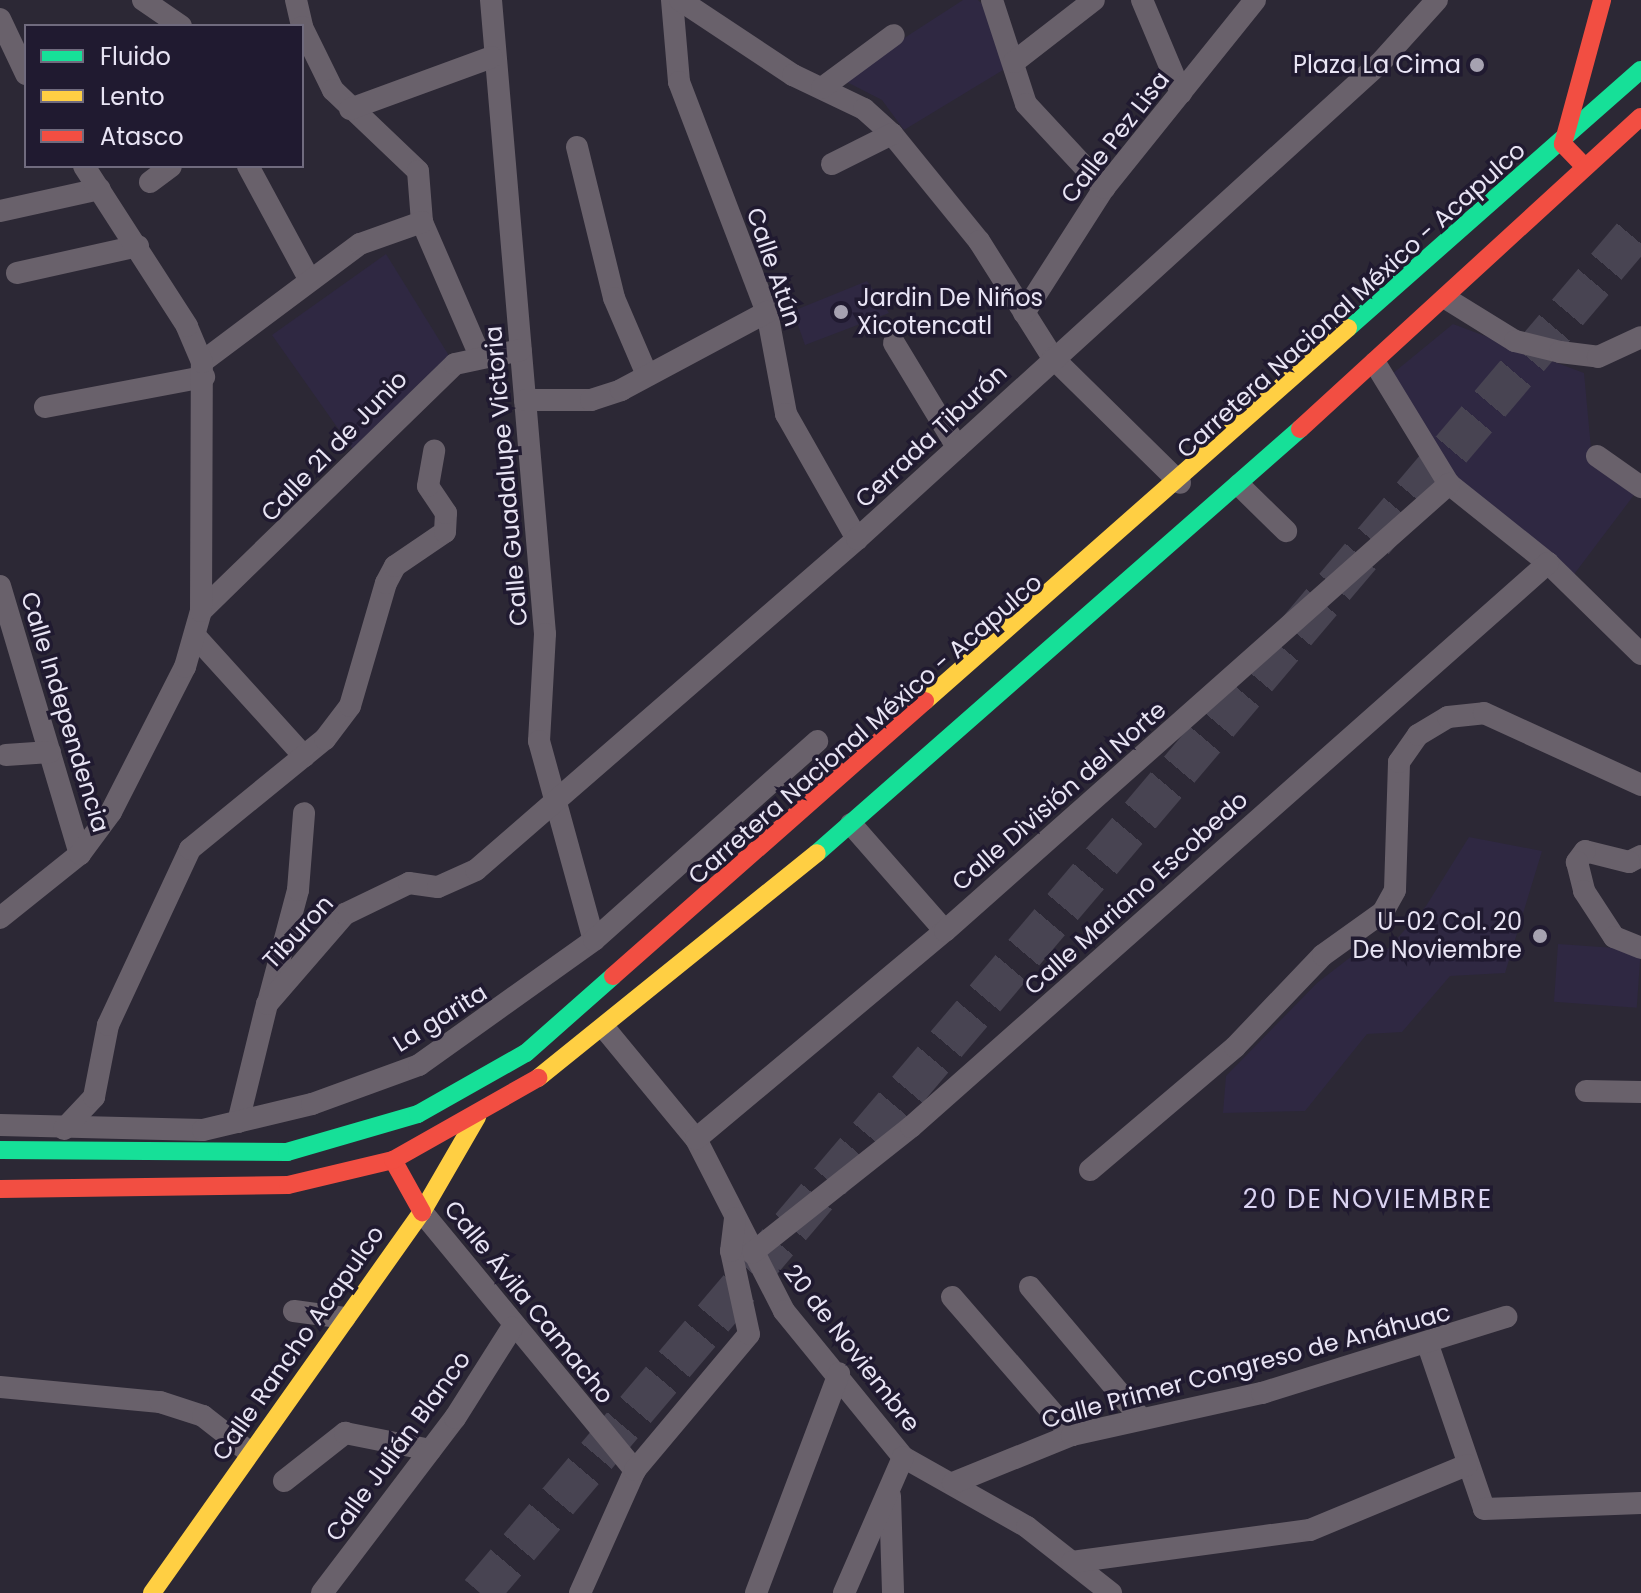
<!DOCTYPE html>
<html>
<head>
<meta charset="utf-8">
<style>
	body { margin:0 }
	#map { position:relative; width:1641px; height:1593px; overflow:hidden; background:#2c2835; font-family:Poppins,sans-serif }
	div>[style] { position:absolute }
	.built>* { inset:0; background:#2f2842; transform-origin:0 0 }
	.highway-tunnel>* { height:40px; margin-top:-20px; transform-origin:0; background:repeating-linear-gradient(90deg,#484452 0 40px,transparent 0 60px) }
	.street>* { height:22px; margin:-11px; padding:0 11px; transform-origin:11px; border-radius:11px; background:#69616b }
	.fast>* { height:18px; margin:-9px; padding:0 9px; transform-origin:9px; border-radius:9px; background:#16e098 }
	.slow>* { height:18px; margin:-9px; padding:0 9px; transform-origin:9px; border-radius:9px; background:#ffcf43 }
	.jam>* { height:18px; margin:-9px; padding:0 9px; transform-origin:9px; border-radius:9px; background:#f24e42 }
	.dots>* { width:22px; height:22px; translate:-50% -50%; box-sizing:border-box; border:4px solid #201a30; border-radius:50% }
	span { translate:-50% -50%; white-space:nowrap; text-align:center; line-height:1.15; -webkit-text-stroke:7px #201a30; paint-order:stroke }
	.poi-label { font-size:24px; color:#e8e4f4 }
	.right { translate:-100% -50%; text-align:right }
	.left { translate:0 -50%; text-align:left }
	.street-label { font-size:24px; color:#e8e4f4 }
	.neighbourhood-label { font-size:26px; color:#dad3f1; letter-spacing:2px }
	.legend { position:absolute; left:24px; top:24px; width:280px; height:144px; box-sizing:border-box; background:#201a30; border:2px solid #706b7e; margin:0; padding:10px 14px; list-style:none; font-size:24px; color:#e8e4f4 }
	.legend li { display:flex; align-items:center; gap:16px; height:40px }
	.legend b { width:40px; border:2px solid #706b7e }
</style>
</head>
<body>
<div id="map">
	<div class="built">
		<i style="clip-path:polygon(963px 0,978px 0,993px 16px,1003px 70px,904px 130px,882px 100px,841px 79px)"></i>
		<i style="clip-path:polygon(386px 254px,451px 359px,356px 454px,272px 335px)"></i>
		<i style="clip-path:polygon(867px 281px,889px 313px,805px 345px,793px 311px)"></i>
		<i style="clip-path:polygon(1453px 324px,1584px 373px,1592px 459px,1637px 491px,1572px 577px,1452px 482px,1392px 374px)"></i>
		<i style="clip-path:polygon(1469px 837px,1542px 851px,1505px 973px,1450px 976px,1402px 1032px,1367px 1034px,1305px 1111px,1223px 1113px,1226px 1076px,1317px 983px,1352px 956px,1385px 952px,1426px 906px)"></i>
		<i style="left:1558px;top:944px;width:83px;height:58px;rotate:4deg"></i>
	</div>
	<div class="highway-tunnel">
		<i style="left:480px;top:1593px;width:1793px;rotate:-49.66deg"></i>
	</div>
	<div class="street">
		<i style="left:143px;top:0;width:46px;rotate:34.4deg"></i>
		<i style="left:296px;top:0;width:27px;rotate:77deg"></i>
		<i style="left:491px;top:0;width:636px;rotate:85.13deg"></i>
		<i style="left:545px;top:634px;width:107px;rotate:93.2deg"></i>
		<i style="left:539px;top:741px;width:206px;rotate:74.6deg"></i>
		<i style="left:672px;top:0;width:82px;rotate:85.1deg"></i>
		<i style="left:679px;top:82px;width:246px;rotate:69.1deg"></i>
		<i style="left:767px;top:312px;width:104px;rotate:79.4deg"></i>
		<i style="left:786px;top:414px;width:144px;rotate:60.4deg"></i>
		<i style="left:680px;top:0;width:136px;rotate:33.6deg"></i>
		<i style="left:793px;top:75px;width:79px;rotate:25.6deg"></i>
		<i style="left:864px;top:109px;width:38px;rotate:42deg"></i>
		<i style="left:892px;top:134px;width:138px;rotate:50.9deg"></i>
		<i style="left:979px;top:241px;width:138px;rotate:57.7deg"></i>
		<i style="left:1053px;top:358px;width:178px;rotate:44.5deg"></i>
		<i style="left:992px;top:0;width:109px;rotate:71.9deg"></i>
		<i style="left:1026px;top:104px;width:115px;rotate:47.1deg"></i>
		<i style="left:1142px;top:0;width:101px;rotate:67.2deg"></i>
		<i style="left:0;top:19px;width:61px;rotate:64.7deg"></i>
		<i style="left:302px;top:27px;width:70px;rotate:63.8deg"></i>
		<i style="left:333px;top:90px;width:117px;rotate:43.6deg"></i>
		<i style="left:418px;top:171px;width:51px;rotate:85.5deg"></i>
		<i style="left:422px;top:222px;width:144px;rotate:66.6deg"></i>
		<i style="left:1014px;top:62px;width:101px;rotate:-37.8deg"></i>
		<i style="left:822px;top:88px;width:89px;rotate:-36.4deg"></i>
		<i style="left:350px;top:109px;width:151px;rotate:-20.1deg"></i>
		<i style="left:577px;top:147px;width:155px;rotate:76.2deg"></i>
		<i style="left:614px;top:298px;width:84px;rotate:66.8deg"></i>
		<i style="left:832px;top:164px;width:67px;rotate:-26.6deg"></i>
		<i style="left:248px;top:166px;width:128px;rotate:61.6deg"></i>
		<i style="left:150px;top:182px;width:26px;rotate:-37deg"></i>
		<i style="left:0;top:211px;width:102px;rotate:-12.4deg"></i>
		<i style="left:17px;top:273px;width:124px;rotate:-12.6deg"></i>
		<i style="left:1447px;top:299px;width:80px;rotate:31.7deg"></i>
		<i style="left:1515px;top:341px;width:46px;rotate:13.7deg"></i>
		<i style="left:1560px;top:352px;width:38px;rotate:7deg"></i>
		<i style="left:1598px;top:357px;width:47px;rotate:-24.9deg"></i>
		<i style="left:1024px;top:313px;width:148px;rotate:-57.4deg"></i>
		<i style="left:1104px;top:188px;width:241px;rotate:-51.2deg"></i>
		<i style="left:894px;top:343px;width:122px;rotate:58.8deg"></i>
		<i style="left:202px;top:362px;width:197px;rotate:-36.8deg"></i>
		<i style="left:360px;top:244px;width:66px;rotate:-19.5deg"></i>
		<i style="left:1375px;top:363px;width:142px;rotate:58.6deg"></i>
		<i style="left:1449px;top:484px;width:127px;rotate:38.6deg"></i>
		<i style="left:1548px;top:563px;width:130px;rotate:44.4deg"></i>
		<i style="left:525px;top:400px;width:66px"></i>
		<i style="left:591px;top:400px;width:32px;rotate:-18deg"></i>
		<i style="left:621px;top:390px;width:166px;rotate:-28.1deg"></i>
		<i style="left:45px;top:407px;width:162px;rotate:-10.7deg"></i>
		<i style="left:1597px;top:456px;width:54px;rotate:35.2deg"></i>
		<i style="left:1239px;top:485px;width:66px;rotate:44.4deg"></i>
		<i style="left:0;top:586px;width:280px;rotate:73.4deg"></i>
		<i style="left:201px;top:611px;width:354px;rotate:-44.2deg"></i>
		<i style="left:455px;top:364px;width:67px;rotate:-12deg"></i>
		<i style="left:196px;top:637px;width:161px;rotate:47.8deg"></i>
		<i style="left:6px;top:755px;width:44px;rotate:-3.9deg"></i>
		<i style="left:851px;top:824px;width:142px;rotate:48.7deg"></i>
		<i style="left:1641px;top:856px;width:13px;rotate:153deg"></i>
		<i style="left:1629px;top:862px;width:45px;rotate:-166deg"></i>
		<i style="left:1585px;top:851px;width:14px;rotate:126deg"></i>
		<i style="left:1577px;top:862px;width:30px;rotate:76deg"></i>
		<i style="left:1584px;top:891px;width:55px;rotate:56.9deg"></i>
		<i style="left:1614px;top:937px;width:29px;rotate:22deg"></i>
		<i style="left:0;top:918px;width:102px;rotate:-38.7deg"></i>
		<i style="left:80px;top:854px;width:52px;rotate:-53.6deg"></i>
		<i style="left:111px;top:812px;width:163px;rotate:-63deg"></i>
		<i style="left:185px;top:667px;width:58px;rotate:-74.1deg"></i>
		<i style="left:201px;top:611px;width:249px;rotate:-89.8deg"></i>
		<i style="left:202px;top:362px;width:39px;rotate:-113deg"></i>
		<i style="left:187px;top:326px;width:190px;rotate:-122.8deg"></i>
		<i style="left:269px;top:999px;width:113px;rotate:-75.1deg"></i>
		<i style="left:298px;top:890px;width:77px;rotate:-85.5deg"></i>
		<i style="left:606px;top:1030px;width:141px;rotate:50.5deg"></i>
		<i style="left:696px;top:1139px;width:193px;rotate:62.9deg"></i>
		<i style="left:784px;top:1311px;width:188px;rotate:50.8deg"></i>
		<i style="left:903px;top:1457px;width:142px;rotate:29.4deg"></i>
		<i style="left:1027px;top:1527px;width:107px;rotate:38.2deg"></i>
		<i style="left:1586px;top:1091px;width:55px;rotate:1deg"></i>
		<i style="left:238px;top:1122px;width:122px;rotate:-76.2deg"></i>
		<i style="left:267px;top:1004px;width:119px;rotate:-49.1deg"></i>
		<i style="left:345px;top:914px;width:71px;rotate:-25.8deg"></i>
		<i style="left:409px;top:883px;width:29px;rotate:8deg"></i>
		<i style="left:438px;top:887px;width:42px;rotate:-24.1deg"></i>
		<i style="left:476px;top:870px;width:505px;rotate:-40.98deg"></i>
		<i style="left:857px;top:539px;width:707px;rotate:-42.31deg"></i>
		<i style="left:1380px;top:63px;width:85px;rotate:-47.9deg"></i>
		<i style="left:0;top:1125px;width:203px;rotate:1.4deg"></i>
		<i style="left:203px;top:1130px;width:112px;rotate:-13.4deg"></i>
		<i style="left:312px;top:1104px;width:114px;rotate:-20deg"></i>
		<i style="left:419px;top:1065px;width:215px;rotate:-35.5deg"></i>
		<i style="left:594px;top:940px;width:299px;rotate:-41.7deg"></i>
		<i style="left:64px;top:1129px;width:44px;rotate:-46.8deg"></i>
		<i style="left:94px;top:1097px;width:73px;rotate:-79deg"></i>
		<i style="left:108px;top:1025px;width:194px;rotate:-65deg"></i>
		<i style="left:190px;top:849px;width:174px;rotate:-39.2deg"></i>
		<i style="left:325px;top:739px;width:41px;rotate:-52.9deg"></i>
		<i style="left:350px;top:706px;width:128px;rotate:-73.7deg"></i>
		<i style="left:386px;top:583px;width:19px;rotate:-62deg"></i>
		<i style="left:395px;top:566px;width:60px;rotate:-34.2deg"></i>
		<i style="left:445px;top:532px;width:19px;rotate:-87deg"></i>
		<i style="left:446px;top:513px;width:32px;rotate:-124deg"></i>
		<i style="left:428px;top:486px;width:36px;rotate:-80deg"></i>
		<i style="left:696px;top:1139px;width:324px;rotate:-39.9deg"></i>
		<i style="left:945px;top:931px;width:674px;rotate:-41.57deg"></i>
		<i style="left:1090px;top:1170px;width:190px;rotate:-40.3deg"></i>
		<i style="left:1235px;top:1047px;width:127px;rotate:-46.3deg"></i>
		<i style="left:1323px;top:955px;width:74px;rotate:-35.6deg"></i>
		<i style="left:1383px;top:912px;width:25px;rotate:-61deg"></i>
		<i style="left:1395px;top:890px;width:128px;rotate:-88.2deg"></i>
		<i style="left:1399px;top:762px;width:33px;rotate:-55deg"></i>
		<i style="left:1418px;top:735px;width:35px;rotate:-31deg"></i>
		<i style="left:1448px;top:717px;width:36px;rotate:-6deg"></i>
		<i style="left:1484px;top:713px;width:173px;rotate:24.6deg"></i>
		<i style="left:422px;top:1212px;width:335px;rotate:50.5deg"></i>
		<i style="left:752px;top:1253px;width:203px;rotate:-38.4deg"></i>
		<i style="left:911px;top:1127px;width:851px;rotate:-41.52deg"></i>
		<i style="left:1030px;top:1287px;width:170px;rotate:49.8deg"></i>
		<i style="left:952px;top:1297px;width:183px;rotate:49deg"></i>
		<i style="left:294px;top:1311px;width:51px;rotate:7.8deg"></i>
		<i style="left:1428px;top:1345px;width:173px;rotate:71.1deg"></i>
		<i style="left:1484px;top:1509px;width:157px;rotate:-2.2deg"></i>
		<i style="left:0;top:1387px;width:161px;rotate:5.4deg"></i>
		<i style="left:160px;top:1402px;width:45px;rotate:18deg"></i>
		<i style="left:203px;top:1416px;width:58px;rotate:38deg"></i>
		<i style="left:284px;top:1481px;width:78px;rotate:-38.2deg"></i>
		<i style="left:345px;top:1433px;width:87px;rotate:11.3deg"></i>
		<i style="left:953px;top:1483px;width:128px;rotate:-22deg"></i>
		<i style="left:1072px;top:1435px;width:195px;rotate:-12.5deg"></i>
		<i style="left:1262px;top:1393px;width:256px;rotate:-17.3deg"></i>
		<i style="left:890px;top:1496px;width:97px;rotate:88.2deg"></i>
		<i style="left:1072px;top:1562px;width:240px;rotate:-7.7deg"></i>
		<i style="left:1310px;top:1530px;width:170px;rotate:-22.5deg"></i>
		<i style="left:322px;top:1593px;width:220px;rotate:-52.8deg"></i>
		<i style="left:455px;top:1418px;width:107px;rotate:-57.7deg"></i>
		<i style="left:580px;top:1593px;width:135px;rotate:-65.9deg"></i>
		<i style="left:635px;top:1470px;width:177px;rotate:-50deg"></i>
		<i style="left:749px;top:1334px;width:85px;rotate:-102.2deg"></i>
		<i style="left:731px;top:1251px;width:33px;rotate:-83deg"></i>
		<i style="left:756px;top:1593px;width:235px;rotate:-69.3deg"></i>
		<i style="left:844px;top:1593px;width:148px;rotate:-66.5deg"></i>
	</div>
	<div class="fast">
		<i style="left:1348px;top:328px;width:390px;rotate:-41.4deg"></i>
		<i style="left:817px;top:853px;width:643px;rotate:-41.28deg"></i>
		<i style="left:0;top:1150px;width:287px;rotate:0.4deg"></i>
		<i style="left:287px;top:1152px;width:136px;rotate:-16.2deg"></i>
		<i style="left:418px;top:1114px;width:124px;rotate:-29.5deg"></i>
		<i style="left:526px;top:1053px;width:116px;rotate:-41.5deg"></i>
	</div>
	<div class="slow">
		<i style="left:925px;top:701px;width:564px;rotate:-41.41deg"></i>
		<i style="left:538px;top:1078px;width:358px;rotate:-38.9deg"></i>
		<i style="left:152px;top:1593px;width:467px;rotate:-54.7deg"></i>
		<i style="left:422px;top:1212px;width:110px;rotate:-59.9deg"></i>
	</div>
	<div class="jam">
		<i style="left:1585px;top:167px;width:32px;rotate:-134deg"></i>
		<i style="left:1563px;top:144px;width:149px;rotate:-74.8deg"></i>
		<i style="left:1300px;top:429px;width:462px;rotate:-42.5deg"></i>
		<i style="left:613px;top:976px;width:416px;rotate:-41.4deg"></i>
		<i style="left:393px;top:1160px;width:60px;rotate:60.9deg"></i>
		<i style="left:0;top:1189px;width:288px;rotate:-0.8deg"></i>
		<i style="left:288px;top:1185px;width:108px;rotate:-13.4deg"></i>
		<i style="left:393px;top:1160px;width:167px;rotate:-29.5deg"></i>
	</div>
	<div class="dots">
		<i style="left:1477px;top:65px;background:#a6a2b1"></i>
		<i style="left:841px;top:312px;background:#a6a2b1"></i>
		<i style="left:1540px;top:936px;background:#a6a2b1"></i>
	</div>
	<div class="poi-label">
		<span class="right" style="left:1461px;top:65px">Plaza La Cima</span>
		<span class="left" style="left:857px;top:312px">Jardin De Niños<br>Xicotencatl</span>
		<span class="right" style="left:1522px;top:936px">U-02 Col. 20<br>De Noviembre</span>
	</div>
	<div class="street-label">
		<span style="left:1115px;top:137px;rotate:-52deg">Calle Pez Lisa</span>
		<span style="left:774px;top:267px;rotate:71deg">Calle Atún</span>
		<span style="left:1351px;top:300px;rotate:-42deg">Carretera Nacional México - Acapulco</span>
		<span style="left:931px;top:436px;rotate:-43deg">Cerrada Tiburón</span>
		<span style="left:334px;top:446px;rotate:-46deg">Calle 21 de Junio</span>
		<span style="left:506px;top:476px;rotate:-95deg">Calle Guadalupe Victoria</span>
		<span style="left:65px;top:712px;rotate:73deg">Calle Independencia</span>
		<span style="left:865px;top:729px;rotate:-41deg">Carretera Nacional México - Acapulco</span>
		<span style="left:1059px;top:796px;rotate:-41deg">Calle División del Norte</span>
		<span style="left:1136px;top:893px;rotate:-42deg">Calle Mariano Escobedo</span>
		<span style="left:298px;top:932px;rotate:-47deg">Tiburon</span>
		<span style="left:440px;top:1018px;rotate:-32deg">La garita</span>
		<span style="left:529px;top:1302px;rotate:51deg">Calle Ávila Camacho</span>
		<span style="left:298px;top:1343px;rotate:-55deg">Calle Rancho Acapulco</span>
		<span style="left:852px;top:1348px;rotate:52deg">20 de Noviembre</span>
		<span style="left:1246px;top:1366px;rotate:-15deg">Calle Primer Congreso de Anáhuac</span>
		<span style="left:398px;top:1446px;rotate:-54deg">Calle Julián Blanco</span>
	</div>
	<div class="neighbourhood-label">
		<span style="left:1368px;top:1200px">20 DE NOVIEMBRE</span>
	</div>
	<ul class="legend">
	<li><b style="height:10px;background:#16e098"></b>Fluido</li>
	<li><b style="height:10px;background:#ffcf43"></b>Lento</li>
	<li><b style="height:10px;background:#f24e42"></b>Atasco</li>
	</ul>
</div>
</body>
</html>
